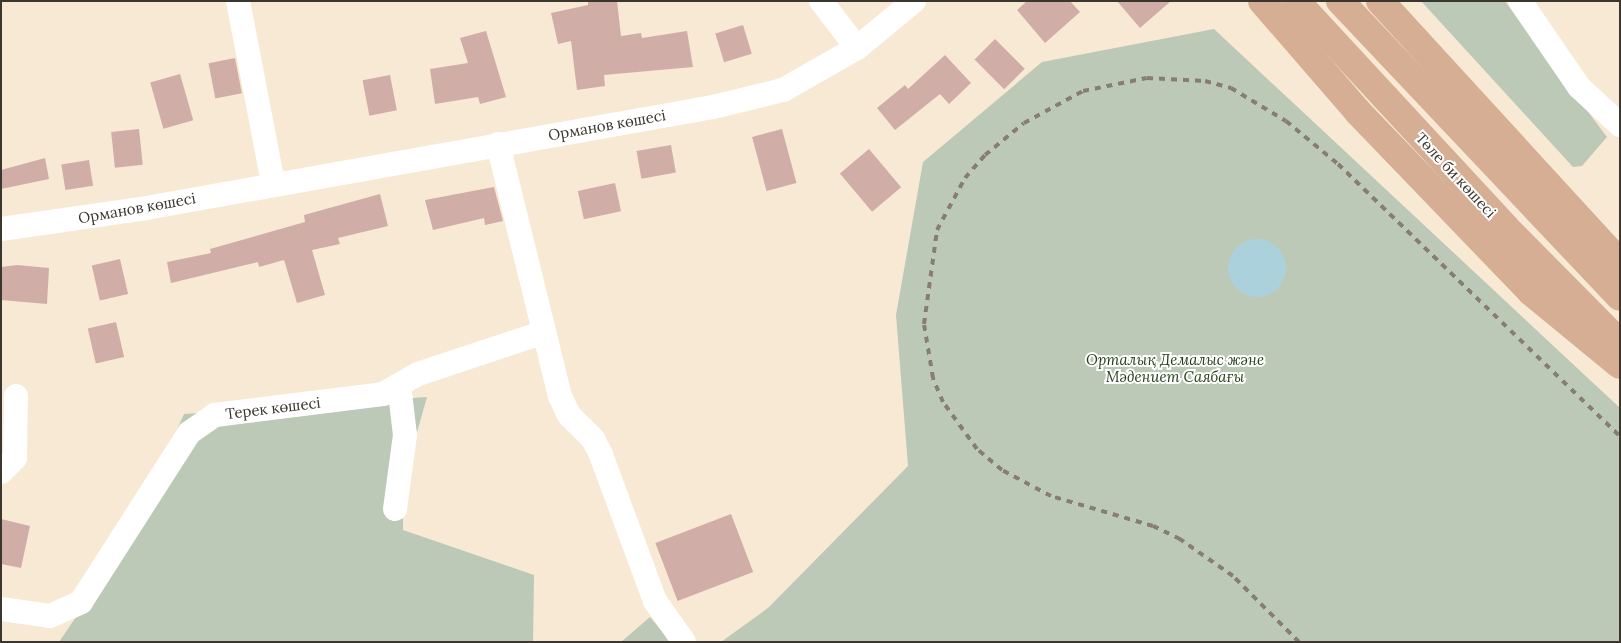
<!DOCTYPE html>
<html>
<head>
<meta charset="utf-8">
<style>
	body { margin:0 }
	#map { position:relative; width:1621px; height:643px; overflow:hidden; background:#f7e9d4; font-family:Lora,serif }
	div>[style] { position:absolute }
	.green>* { inset:0; background:#bcc9b7 }
	.water>* { inset:0; background:#abd1dd }
	.round { border-radius:50% }
	.building>* { inset:0; background:#d1ada7; transform-origin:0 0 }
	.minor>* { height:24px; margin:-12px; padding:0 12px; transform-origin:12px; border-radius:12px; background:#fff }
	.major>* { height:28px; margin:-14px; padding:0 14px; transform-origin:14px; border-radius:14px; background:#d6ae93 }
	.rail>* { height:4px; margin-top:-2px; transform-origin:0; background:repeating-linear-gradient(90deg,#877e71 0 6px,transparent 0 12px) }
	span { translate:-50% -50%; white-space:nowrap; text-align:center; line-height:1.15; -webkit-text-stroke:4px #fff; paint-order:stroke }
	.street-label { font-size:15px; color:#3b362e }
	.park-label { font-size:15px; color:#254018; font-style:italic }
	.frame { position:absolute; inset:0; border:2px solid #3b362e; pointer-events:none }
</style>
</head>
<body>
<div id="map">
	<div class="green">
		<i style="clip-path:polygon(1421px 1px,1505px 1px,1607px 137px,1582px 166px,1573px 167px)"></i>
		<i style="clip-path:polygon(1214px 29px,1620px 408px,1620px 642px,721px 642px,768px 608px,908px 466px,896px 315px,923px 162px,1042px 62px)"></i>
		<i style="clip-path:polygon(427px 397px,403px 482px,403px 530px,534px 575px,533px 642px,59px 642px,127px 542px,184px 414px)"></i>
		<i style="clip-path:polygon(650px 617px,671px 642px,621px 642px)"></i>
	</div>
	<div class="water">
		<i class="round" style="left:1228px;top:239px;width:58px;height:58px"></i>
	</div>
	<div class="building">
		<i style="clip-path:polygon(588px 1px,617px 1px,621px 36px,641px 33px,642px 38px,687px 31px,693px 67px,604px 75px,605px 86px,577px 90px,571px 41px,558px 44px,551px 13px,588px 5px)"></i>
		<i style="clip-path:polygon(1027px 1px,1070px 1px,1080px 12px,1045px 43px,1017px 10px)"></i>
		<i style="clip-path:polygon(1117px 1px,1171px 1px,1140px 28px)"></i>
		<i style="left:743px;top:25px;width:30px;height:29px;rotate:73deg"></i>
		<i style="clip-path:polygon(486px 31px,506px 97px,480px 104px,478px 97px,435px 104px,430px 69px,468px 63px,460px 38px)"></i>
		<i style="left:995px;top:39px;width:42px;height:29px;rotate:45deg"></i>
		<i style="clip-path:polygon(945px 55px,971px 83px,949px 104px,940px 94px,895px 130px,877px 108px,905px 85px,908px 89px)"></i>
		<i style="left:235px;top:58px;width:36px;height:27px;rotate:79deg"></i>
		<i style="left:180px;top:74px;width:48px;height:31px;rotate:74deg"></i>
		<i style="left:390px;top:75px;width:36px;height:28px;rotate:79deg"></i>
		<i style="left:139px;top:129px;width:36px;height:28px;rotate:84deg"></i>
		<i style="left:782px;top:129px;width:56px;height:31px;rotate:75deg"></i>
		<i style="left:671px;top:145px;width:28px;height:35px;rotate:80deg"></i>
		<i style="left:869px;top:149px;width:50px;height:38px;rotate:50deg"></i>
		<i style="clip-path:polygon(45px 158px,49px 179px,1px 189px,1px 170px)"></i>
		<i style="left:89px;top:160px;width:26px;height:28px;rotate:81deg"></i>
		<i style="left:615px;top:183px;width:29px;height:38px;rotate:78deg"></i>
		<i style="clip-path:polygon(494px 187px,503px 221px,485px 225px,484px 218px,433px 230px,425px 200px)"></i>
		<i style="clip-path:polygon(380px 194px,388px 226px,338px 238px,340px 244px,312px 250px,325px 295px,297px 303px,284px 260px,259px 267px,258px 262px,171px 283px,167px 262px,211px 253px,210px 249px,305px 222px,304px 215px)"></i>
		<i style="left:120px;top:259px;width:36px;height:29px;rotate:77deg"></i>
		<i style="clip-path:polygon(17px 265px,49px 268px,47px 304px,1px 300px,1px 267px)"></i>
		<i style="left:116px;top:322px;width:36px;height:29px;rotate:77deg"></i>
		<i style="left:731px;top:514px;width:62px;height:81px;rotate:69deg"></i>
		<i style="clip-path:polygon(1px 519px,30px 526px,21px 568px,1px 564px)"></i>
	</div>
	<div class="minor">
		<i style="left:238px;top:1px;width:185px;rotate:79.1deg"></i>
		<i style="left:821px;top:1px;width:59px;rotate:52.5deg"></i>
		<i style="left:1520px;top:1px;width:104px;rotate:55.5deg"></i>
		<i style="left:1579px;top:87px;width:56px;rotate:42.8deg"></i>
		<i style="left:498px;top:144px;width:260px;rotate:76.2deg"></i>
		<i style="left:560px;top:396px;width:21px;rotate:65deg"></i>
		<i style="left:569px;top:415px;width:34px;rotate:45deg"></i>
		<i style="left:593px;top:439px;width:18px;rotate:63deg"></i>
		<i style="left:601px;top:455px;width:156px;rotate:69.7deg"></i>
		<i style="left:655px;top:601px;width:50px;rotate:54.7deg"></i>
		<i style="left:1px;top:229px;width:147px;rotate:-8.2deg"></i>
		<i style="left:146px;top:208px;width:576px;rotate:-10.1deg"></i>
		<i style="left:713px;top:107px;width:72px;rotate:-13.7deg"></i>
		<i style="left:783px;top:90px;width:85px;rotate:-29.6deg"></i>
		<i style="left:857px;top:48px;width:74px;rotate:-39.5deg"></i>
		<i style="left:1px;top:472px;width:20px;rotate:-45deg"></i>
		<i style="left:15px;top:458px;width:62px;rotate:-89.1deg"></i>
		<i style="left:395px;top:509px;width:75px;rotate:-82.3deg"></i>
		<i style="left:405px;top:435px;width:50px;rotate:-96.8deg"></i>
		<i style="left:1px;top:609px;width:49px;rotate:8.1deg"></i>
		<i style="left:50px;top:616px;width:34px;rotate:-24deg"></i>
		<i style="left:81px;top:602px;width:201px;rotate:-57.4deg"></i>
		<i style="left:189px;top:433px;width:32px;rotate:-35deg"></i>
		<i style="left:215px;top:415px;width:169px;rotate:-7.1deg"></i>
		<i style="left:383px;top:394px;width:40px;rotate:-29.7deg"></i>
		<i style="left:418px;top:374px;width:133px;rotate:-18.4deg"></i>
	</div>
	<div class="major">
		<i style="left:1262px;top:1px;width:147px;rotate:49.1deg"></i>
		<i style="left:1358px;top:112px;width:250px;rotate:46.1deg"></i>
		<i style="left:1531px;top:292px;width:115px;rotate:39.4deg"></i>
		<i style="left:1296px;top:1px;width:309px;rotate:47.2deg"></i>
		<i style="left:1506px;top:228px;width:162px;rotate:45.3deg"></i>
		<i style="left:1340px;top:1px;width:407px;rotate:46.6deg"></i>
		<i style="left:1380px;top:1px;width:355px;rotate:47.5deg"></i>
	</div>
	<div class="rail">
		<i style="left:1299px;top:642px;width:93px;rotate:-135deg"></i>
		<i style="left:1233px;top:576px;width:65px;rotate:-145.1deg"></i>
		<i style="left:1180px;top:539px;width:30px;rotate:-154deg"></i>
		<i style="left:1153px;top:526px;width:106px;rotate:-163.6deg"></i>
		<i style="left:1051px;top:496px;width:55px;rotate:-152deg"></i>
		<i style="left:1002px;top:470px;width:33px;rotate:-140deg"></i>
		<i style="left:977px;top:449px;width:58px;rotate:-125.9deg"></i>
		<i style="left:943px;top:402px;width:26px;rotate:-113deg"></i>
		<i style="left:933px;top:378px;width:55px;rotate:-99.5deg"></i>
		<i style="left:924px;top:324px;width:95px;rotate:-82.1deg"></i>
		<i style="left:937px;top:230px;width:59px;rotate:-61.7deg"></i>
		<i style="left:965px;top:178px;width:30px;rotate:-49deg"></i>
		<i style="left:985px;top:155px;width:50px;rotate:-39.4deg"></i>
		<i style="left:1024px;top:123px;width:67px;rotate:-28.5deg"></i>
		<i style="left:1083px;top:91px;width:65px;rotate:-11.5deg"></i>
		<i style="left:1147px;top:78px;width:58px;rotate:3deg"></i>
		<i style="left:1205px;top:81px;width:27px;rotate:15deg"></i>
		<i style="left:1231px;top:88px;width:64px;rotate:31deg"></i>
		<i style="left:1286px;top:121px;width:67px;rotate:39.6deg"></i>
		<i style="left:1338px;top:164px;width:392px;rotate:44deg"></i>
	</div>
	<div class="street-label">
		<span style="left:607px;top:125px;rotate:-10deg">Орманов көшесі</span>
		<span style="left:1456px;top:175px;rotate:47deg">Төле би көшесі</span>
		<span style="left:137px;top:208px;rotate:-10deg">Орманов көшесі</span>
		<span style="left:273px;top:408px;rotate:-7deg">Терек көшесі</span>
	</div>
	<div class="park-label">
		<span style="left:1175px;top:368px">Орталық Демалыс және<br>Мәдениет Саябағы</span>
	</div>
	<div class="frame"></div>
</div>
</body>
</html>
